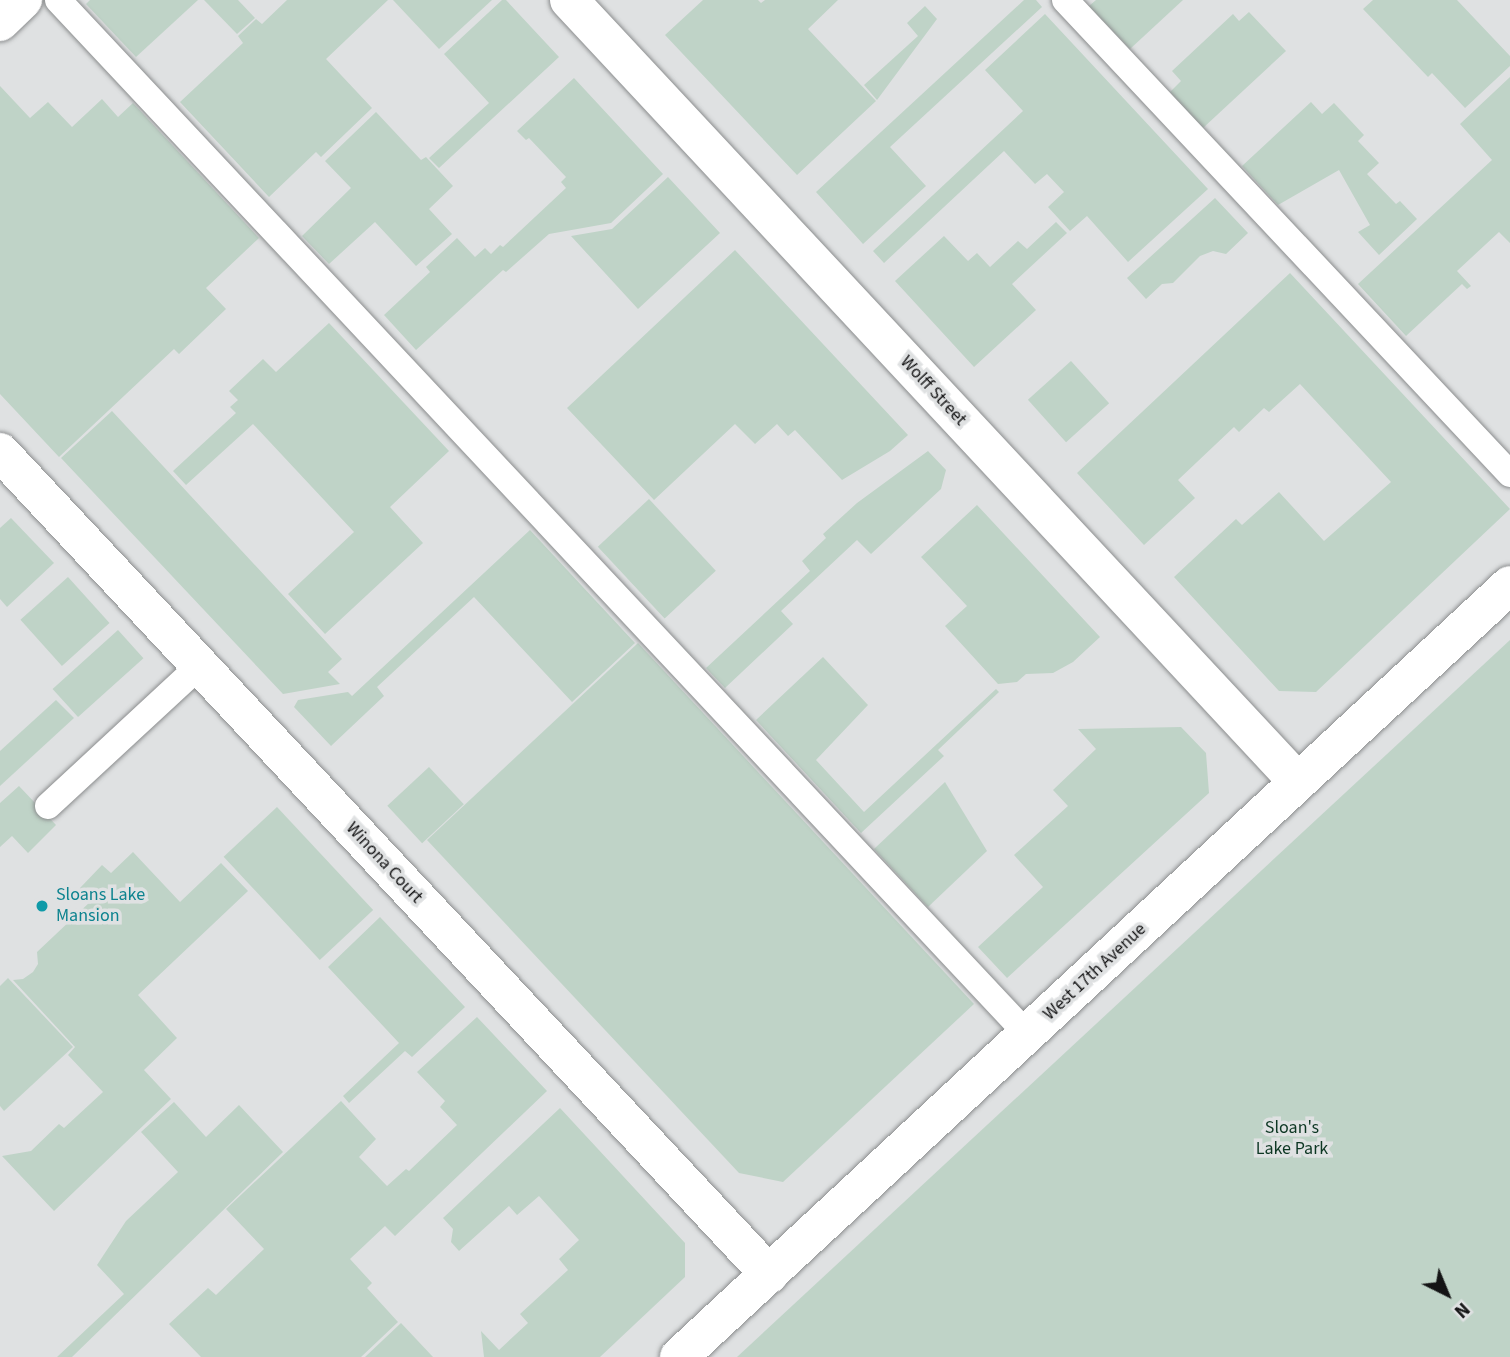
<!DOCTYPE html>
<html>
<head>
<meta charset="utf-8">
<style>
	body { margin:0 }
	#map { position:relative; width:1510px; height:1357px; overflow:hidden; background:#dfe1e2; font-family:"Source Sans 3",sans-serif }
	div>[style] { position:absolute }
	.green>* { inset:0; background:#bfd3c7; transform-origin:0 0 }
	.roads { filter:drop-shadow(0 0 2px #8b8d8e) drop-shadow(0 0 2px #8b8d8e) }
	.lane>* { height:26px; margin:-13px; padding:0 13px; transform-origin:13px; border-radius:13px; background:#fff }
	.street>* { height:38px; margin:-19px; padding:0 19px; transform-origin:19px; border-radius:19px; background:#fff }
	.secondary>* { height:38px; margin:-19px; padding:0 19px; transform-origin:19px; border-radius:19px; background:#fff }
	.dots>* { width:19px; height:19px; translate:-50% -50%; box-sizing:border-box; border:4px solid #dfe1e2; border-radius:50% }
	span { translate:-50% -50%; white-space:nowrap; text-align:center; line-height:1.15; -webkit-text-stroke:7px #dfe1e2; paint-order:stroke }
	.street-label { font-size:18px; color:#141415 }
	.culture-label { font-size:18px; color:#0d838f }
	.left { translate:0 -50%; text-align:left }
	.park-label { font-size:18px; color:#0d3723 }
	.north { position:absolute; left:1412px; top:1259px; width:70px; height:70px; -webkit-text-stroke:5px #dfe1e2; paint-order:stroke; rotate:137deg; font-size:19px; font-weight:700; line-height:28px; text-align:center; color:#141415 }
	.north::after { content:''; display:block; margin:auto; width:24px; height:32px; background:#141415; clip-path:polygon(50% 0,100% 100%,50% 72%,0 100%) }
</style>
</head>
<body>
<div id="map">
	<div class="green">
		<i style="clip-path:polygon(90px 0,198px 0,136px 57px,86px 4px)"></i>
		<i style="clip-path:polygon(204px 0,238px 0,255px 18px,237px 34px)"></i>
		<i style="clip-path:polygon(287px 0,388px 0,326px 59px,372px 108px,321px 157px,316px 152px,269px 197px,180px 102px,243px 43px,238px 36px,256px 19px,262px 24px)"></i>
		<i style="clip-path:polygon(393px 0,492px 0,439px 49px)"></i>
		<i style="clip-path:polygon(502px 0,506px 0,559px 57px,439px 168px,429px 158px,489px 103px,444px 54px)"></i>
		<i style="clip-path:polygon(703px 0,758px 0,761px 3px,765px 0,838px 0,808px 29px,876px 101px,797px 175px,665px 35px)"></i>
		<i style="clip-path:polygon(1024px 0,1036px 0,1042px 7px,890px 147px,926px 186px,863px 244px,816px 192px)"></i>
		<i style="clip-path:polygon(1096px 0,1183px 0,1130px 49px,1089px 6px)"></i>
		<i style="clip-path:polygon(1373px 0,1457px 0,1510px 56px,1510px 66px,1465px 108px,1432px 73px,1428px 77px,1363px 9px)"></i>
		<i style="clip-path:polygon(925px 6px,937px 19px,877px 100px,864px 85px,918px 36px,907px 23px)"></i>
		<i style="clip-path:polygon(1249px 12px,1286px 51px,1203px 128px,1170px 92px,1181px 81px,1172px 71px,1233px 14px,1239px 21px)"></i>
		<i style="clip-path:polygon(1045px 14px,1208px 189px,1128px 262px,1087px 216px,1070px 231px,1048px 207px,1064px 192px,1047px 174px,1035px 184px,1004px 151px,884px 263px,873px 251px,1023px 111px,985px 70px)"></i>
		<i style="clip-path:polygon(1510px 77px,1510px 243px,1499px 232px,1457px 271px,1471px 286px,1467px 289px,1462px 284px,1406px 336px,1358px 284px,1492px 160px,1460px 124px)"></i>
		<i style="clip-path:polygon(574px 78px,663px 174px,611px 223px,549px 234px,506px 272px,503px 270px,416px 350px,384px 315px,430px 272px,426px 267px,457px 238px,475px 257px,485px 248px,491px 254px,500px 245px,503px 247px,566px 188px,561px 182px,566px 177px,529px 138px,526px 140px,517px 131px)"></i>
		<i style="clip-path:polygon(0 86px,30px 118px,48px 102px,72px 127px,102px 99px,118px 117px,133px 103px,259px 238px,206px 288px,226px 309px,179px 354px,174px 349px,59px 457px,0 394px)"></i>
		<i style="clip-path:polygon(1311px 102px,1322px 114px,1334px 103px,1364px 135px,1358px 141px,1379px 163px,1367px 174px,1396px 204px,1400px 201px,1417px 219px,1379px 255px,1358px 232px,1370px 225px,1339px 170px,1278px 205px,1242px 166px)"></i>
		<i style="clip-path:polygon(376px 112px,421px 160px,426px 157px,453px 186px,429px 209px,452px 234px,416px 266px,375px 222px,329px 264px,302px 236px,351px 188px,325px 161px)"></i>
		<i style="clip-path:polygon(668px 177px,720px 233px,638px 309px,571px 236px,612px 229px)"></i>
		<i style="clip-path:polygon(1215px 198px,1248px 233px,1226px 254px,1213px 251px,1200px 256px,1173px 283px,1162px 284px,1146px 299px,1127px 278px)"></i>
		<i style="clip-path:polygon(1056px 222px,1067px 233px,1012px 284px,1036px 310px,974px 367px,895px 281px,944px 236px,968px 261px,977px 253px,990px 267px,1018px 241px,1027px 249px)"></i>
		<i style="clip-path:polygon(735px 250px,908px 435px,890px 451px,842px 480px,795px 430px,788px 436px,777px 424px,755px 444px,735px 424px,654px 500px,567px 408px)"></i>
		<i style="clip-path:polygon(1290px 273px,1510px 509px,1316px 692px,1279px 691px,1174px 577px,1236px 519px,1242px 525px,1279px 492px,1324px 541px,1391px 482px,1300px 384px,1269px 412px,1264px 408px,1239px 432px,1234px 427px,1178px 480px,1195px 498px,1144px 545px,1077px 473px)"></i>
		<i style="clip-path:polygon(329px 323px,449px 451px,390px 507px,423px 543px,325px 634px,288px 594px,354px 532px,253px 424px,186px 485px,173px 471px,236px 413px,230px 407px,238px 400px,229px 391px,263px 359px,276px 372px)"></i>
		<i style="left:1071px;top:361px;width:57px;height:58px;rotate:48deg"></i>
		<i style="clip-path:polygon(112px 411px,342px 659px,328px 672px,340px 684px,283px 694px,61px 458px)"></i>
		<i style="clip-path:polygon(928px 451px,946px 470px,941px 489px,871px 554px,857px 540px,781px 611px,793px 624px,725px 688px,706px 668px,810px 571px,802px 561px,826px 538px,823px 534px,857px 503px)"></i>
		<i style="left:649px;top:499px;width:98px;height:70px;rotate:47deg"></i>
		<i style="clip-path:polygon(977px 505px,1100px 637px,1073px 662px,1053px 673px,1026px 674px,1017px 682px,998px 684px,945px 626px,967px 606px,921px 557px)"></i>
		<i style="clip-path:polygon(11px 518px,54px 563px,7px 607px,0 599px,0 528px)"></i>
		<i style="clip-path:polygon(530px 530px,635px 643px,572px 702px,474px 597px,377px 687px,384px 696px,331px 746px,294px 707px,298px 700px,348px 692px,352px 696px)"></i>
		<i style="left:68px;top:577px;width:62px;height:64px;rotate:48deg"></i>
		<i style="left:118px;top:630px;width:38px;height:88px;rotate:48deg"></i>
		<i style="clip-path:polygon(1510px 640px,1510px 1357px,737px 1357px,1359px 780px)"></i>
		<i style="clip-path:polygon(638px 643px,974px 1004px,783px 1182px,739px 1173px,427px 840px)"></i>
		<i style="clip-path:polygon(823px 657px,868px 705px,816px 760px,864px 812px,996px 689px,999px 692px,938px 750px,944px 756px,861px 833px,756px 720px)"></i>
		<i style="clip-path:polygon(56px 700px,74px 718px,0 786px,0 751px)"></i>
		<i style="clip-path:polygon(1181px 727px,1206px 753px,1209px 793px,1007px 978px,978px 947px,1043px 887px,1014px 855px,1068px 806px,1053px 790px,1096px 749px,1078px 729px)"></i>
		<i style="left:429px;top:767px;width:51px;height:57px;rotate:47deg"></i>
		<i style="clip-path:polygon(945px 782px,987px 851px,928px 907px,874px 849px)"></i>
		<i style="clip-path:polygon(19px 786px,56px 825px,28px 853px,12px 836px,0 847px,0 803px)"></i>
		<i style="left:277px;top:807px;width:141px;height:73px;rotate:47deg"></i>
		<i style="clip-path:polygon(133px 852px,180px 902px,221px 863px,248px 891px,138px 995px,177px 1038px,144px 1070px,171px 1099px,54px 1211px,2px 1156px,31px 1151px,59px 1124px,64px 1128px,103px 1092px,68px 1055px,75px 1047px,13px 980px,23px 979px,33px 972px,38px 964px,37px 952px,91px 901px,80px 888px,102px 865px,111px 873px)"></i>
		<i style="clip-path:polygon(380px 917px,465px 1007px,412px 1057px,405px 1051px,349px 1103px,343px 1096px,399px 1043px,328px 967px)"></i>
		<i style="clip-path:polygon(8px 978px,73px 1047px,4px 1111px,0 1106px,0 986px)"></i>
		<i style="clip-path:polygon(477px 1017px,547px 1091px,395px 1236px,385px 1226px,350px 1259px,372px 1283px,367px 1288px,398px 1322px,361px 1357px,201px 1357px,169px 1324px,208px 1288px,216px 1295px,264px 1249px,226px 1209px,341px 1101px,376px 1139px,359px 1157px,387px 1186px,406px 1169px,409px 1171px,457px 1125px,440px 1107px,445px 1101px,417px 1072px)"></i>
		<i style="clip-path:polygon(174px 1102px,206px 1137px,239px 1105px,283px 1152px,72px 1357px,57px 1357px,124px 1294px,97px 1265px,126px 1221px,178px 1172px,141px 1132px)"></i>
		<i style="clip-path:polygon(560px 1108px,685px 1243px,685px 1277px,600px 1357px,484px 1357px,481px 1331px,499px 1350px,528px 1323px,520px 1314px,568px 1270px,559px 1259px,579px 1240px,539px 1196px,517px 1215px,509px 1206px,459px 1251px,451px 1242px,453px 1229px,443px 1218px)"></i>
		<i style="clip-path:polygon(401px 1323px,433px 1357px,365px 1357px)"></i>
	</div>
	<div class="roads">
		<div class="lane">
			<i style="left:58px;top:0;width:1418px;rotate:46.86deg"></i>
			<i style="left:1065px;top:0;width:650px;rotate:46.81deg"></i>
			<i style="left:48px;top:806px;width:207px;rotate:-42.8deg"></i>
		</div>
		<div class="street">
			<i style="left:569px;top:0;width:1069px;rotate:47.01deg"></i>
			<i style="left:0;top:22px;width:32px;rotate:-44deg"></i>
			<i style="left:0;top:452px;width:1126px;rotate:46.91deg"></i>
		</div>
		<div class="secondary">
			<i style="left:679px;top:1357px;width:1134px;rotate:-42.89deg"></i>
		</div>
	</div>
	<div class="dots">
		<i style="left:42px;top:906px;background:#0f9aa8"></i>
	</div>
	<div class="street-label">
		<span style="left:933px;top:391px;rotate:47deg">Wolff Street</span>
		<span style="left:384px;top:863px;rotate:47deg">Winona Court</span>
		<span style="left:1095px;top:972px;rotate:-43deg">West 17th Avenue</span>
	</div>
	<div class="culture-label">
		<span class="left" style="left:56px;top:906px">Sloans Lake<br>Mansion</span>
	</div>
	<div class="park-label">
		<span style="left:1292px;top:1139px">Sloan's<br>Lake Park</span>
	</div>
	<div class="north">N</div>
</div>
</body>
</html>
